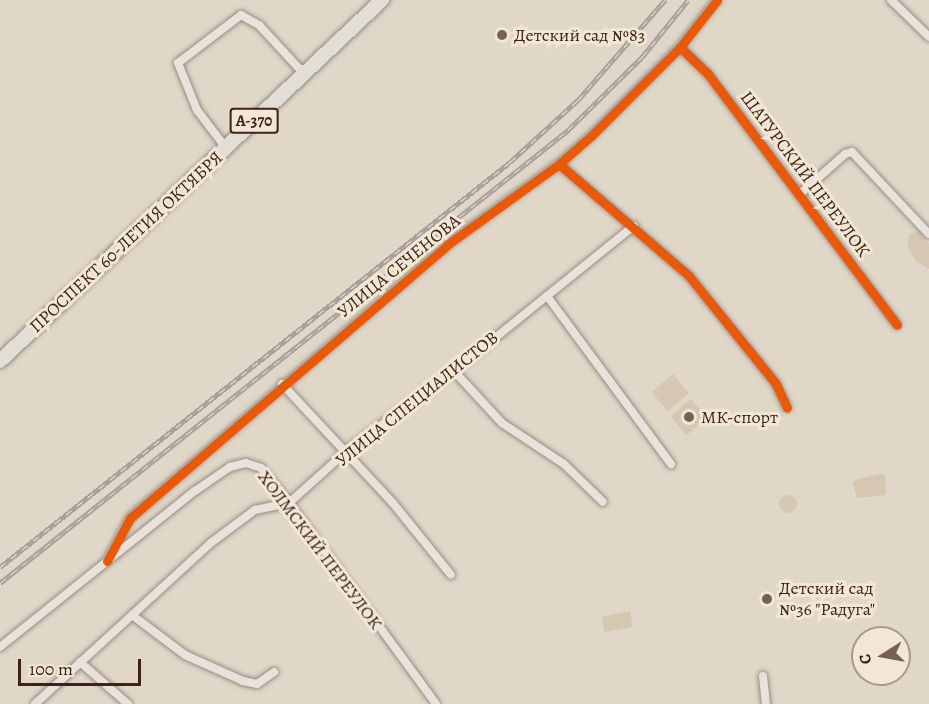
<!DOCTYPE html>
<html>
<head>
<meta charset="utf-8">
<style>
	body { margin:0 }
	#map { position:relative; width:929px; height:704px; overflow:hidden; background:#e0d7c8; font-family:Alegreya,serif }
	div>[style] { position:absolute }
	.green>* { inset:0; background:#d6c7b3; transform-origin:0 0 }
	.round { border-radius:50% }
	.roads { filter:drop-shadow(0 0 2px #978e85) drop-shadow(0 0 2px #978e85) }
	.minor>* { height:8px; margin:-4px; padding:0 4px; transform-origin:4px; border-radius:4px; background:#e8e2db }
	.trunk>* { height:14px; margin:-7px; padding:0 7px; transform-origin:7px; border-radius:7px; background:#e3ded5 }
	.rail>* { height:4.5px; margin-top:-2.25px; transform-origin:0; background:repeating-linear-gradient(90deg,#f2e6d5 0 7px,#a9a29c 0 14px); box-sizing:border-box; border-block:2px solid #a9a29c }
	.cycleway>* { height:9px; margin:-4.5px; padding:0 4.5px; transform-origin:4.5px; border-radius:4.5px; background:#e8590c }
	.dots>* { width:16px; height:16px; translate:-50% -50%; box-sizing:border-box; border:3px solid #f2e6d5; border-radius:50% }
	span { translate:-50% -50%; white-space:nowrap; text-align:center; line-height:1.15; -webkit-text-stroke:6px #f2e6d5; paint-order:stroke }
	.shield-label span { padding:2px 4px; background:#f2e6d5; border:2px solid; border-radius:4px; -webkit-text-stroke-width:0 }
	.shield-label { font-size:16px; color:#3d2317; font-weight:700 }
	.poi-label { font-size:18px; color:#3d2317 }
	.left { translate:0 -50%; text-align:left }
	.street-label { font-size:18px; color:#3d2317 }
	.north { position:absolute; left:851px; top:626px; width:60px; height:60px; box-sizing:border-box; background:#f2e6d5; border:2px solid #aa9889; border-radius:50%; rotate:259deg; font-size:16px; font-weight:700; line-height:24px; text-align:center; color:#3d2317 }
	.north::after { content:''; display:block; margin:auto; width:21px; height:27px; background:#766255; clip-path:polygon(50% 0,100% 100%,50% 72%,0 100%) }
	.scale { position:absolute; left:18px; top:659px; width:123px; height:27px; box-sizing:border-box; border:3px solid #3d2317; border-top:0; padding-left:8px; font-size:18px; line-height:21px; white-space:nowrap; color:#3d2317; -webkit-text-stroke:4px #f2e6d5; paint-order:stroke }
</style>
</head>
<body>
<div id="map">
	<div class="green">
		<i style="clip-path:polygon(918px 232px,929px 244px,929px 269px,916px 261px,907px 246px,910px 234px)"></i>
		<i style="left:673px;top:374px;width:25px;height:28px;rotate:50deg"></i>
		<i style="left:691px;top:399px;width:25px;height:27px;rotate:50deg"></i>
		<i style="clip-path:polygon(882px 474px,885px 475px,886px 495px,857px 498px,853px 483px,857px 479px)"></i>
		<i class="round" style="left:779px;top:495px;width:18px;height:18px"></i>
		<i style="left:630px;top:611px;width:16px;height:29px;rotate:79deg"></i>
	</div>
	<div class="roads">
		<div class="minor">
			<i style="left:891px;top:0;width:53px;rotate:44.2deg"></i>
			<i style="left:680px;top:47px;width:39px;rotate:44deg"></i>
			<i style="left:708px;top:74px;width:314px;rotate:53deg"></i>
			<i style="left:226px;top:148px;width:48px;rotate:-127.3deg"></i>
			<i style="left:197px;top:110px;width:51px;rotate:-112deg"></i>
			<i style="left:178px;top:63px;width:79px;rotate:-37.3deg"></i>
			<i style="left:241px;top:15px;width:21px;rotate:29deg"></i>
			<i style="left:259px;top:25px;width:67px;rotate:47.4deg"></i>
			<i style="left:559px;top:164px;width:172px;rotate:40.7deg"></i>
			<i style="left:689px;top:276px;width:139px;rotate:51.1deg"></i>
			<i style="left:776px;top:384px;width:26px;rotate:65deg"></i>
			<i style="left:800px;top:194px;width:60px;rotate:-41.6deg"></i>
			<i style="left:845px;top:154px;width:7px;rotate:-16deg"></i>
			<i style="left:852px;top:152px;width:112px;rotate:46.8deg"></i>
			<i style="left:547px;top:296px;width:209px;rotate:53.6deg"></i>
			<i style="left:454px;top:371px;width:71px;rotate:47.3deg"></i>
			<i style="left:502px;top:423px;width:74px;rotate:33.5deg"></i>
			<i style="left:564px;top:464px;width:54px;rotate:44.3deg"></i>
			<i style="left:282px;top:384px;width:163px;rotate:47deg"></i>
			<i style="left:393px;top:503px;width:92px;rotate:51.1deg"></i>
			<i style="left:107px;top:561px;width:49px;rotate:-61.9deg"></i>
			<i style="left:130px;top:518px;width:420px;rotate:-40.7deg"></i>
			<i style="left:448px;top:244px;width:137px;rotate:-35.8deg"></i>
			<i style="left:559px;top:164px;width:44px;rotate:-41.3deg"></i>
			<i style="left:592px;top:135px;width:124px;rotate:-45deg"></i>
			<i style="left:680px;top:47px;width:60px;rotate:-51.8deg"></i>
			<i style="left:132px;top:615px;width:66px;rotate:37deg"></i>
			<i style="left:185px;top:655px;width:64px;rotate:24.1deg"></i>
			<i style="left:243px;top:681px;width:14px;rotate:12deg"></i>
			<i style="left:257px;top:684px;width:21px;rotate:-35deg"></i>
			<i style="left:0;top:647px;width:250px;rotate:-38.7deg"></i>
			<i style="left:195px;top:491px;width:42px;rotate:-34.4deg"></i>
			<i style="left:230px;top:467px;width:16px;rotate:-14deg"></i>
			<i style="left:246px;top:463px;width:16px;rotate:18deg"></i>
			<i style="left:261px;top:468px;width:45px;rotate:51.3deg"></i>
			<i style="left:289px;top:503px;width:249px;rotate:53.8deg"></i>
			<i style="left:80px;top:662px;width:64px;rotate:41.2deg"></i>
			<i style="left:763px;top:676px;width:28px;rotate:84deg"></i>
			<i style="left:35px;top:704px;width:240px;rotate:-42.5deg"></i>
			<i style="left:212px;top:542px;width:54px;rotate:-36.7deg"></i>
			<i style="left:255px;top:510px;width:35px;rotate:-12deg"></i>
			<i style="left:289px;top:503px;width:82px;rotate:-42deg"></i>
			<i style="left:350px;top:448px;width:129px;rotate:-36.5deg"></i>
			<i style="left:454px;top:371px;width:231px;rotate:-38.9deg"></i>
		</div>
		<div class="trunk">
			<i style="left:0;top:361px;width:526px;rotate:-43.38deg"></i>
		</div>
	</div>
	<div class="rail">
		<i style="left:0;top:567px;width:651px;rotate:-38.45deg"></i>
		<i style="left:510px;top:162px;width:92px;rotate:-42.4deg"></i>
		<i style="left:578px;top:100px;width:133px;rotate:-49deg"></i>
		<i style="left:0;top:583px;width:727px;rotate:-38.57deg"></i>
		<i style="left:568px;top:130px;width:104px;rotate:-44.6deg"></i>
		<i style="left:642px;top:57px;width:73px;rotate:-51.1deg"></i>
	</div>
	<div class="cycleway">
		<i style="left:680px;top:47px;width:39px;rotate:44deg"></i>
		<i style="left:708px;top:74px;width:314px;rotate:53deg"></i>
		<i style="left:559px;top:164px;width:172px;rotate:40.7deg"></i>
		<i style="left:689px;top:276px;width:139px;rotate:51.1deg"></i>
		<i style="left:776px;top:384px;width:26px;rotate:65deg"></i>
		<i style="left:107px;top:561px;width:49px;rotate:-61.9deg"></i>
		<i style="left:130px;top:518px;width:420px;rotate:-40.7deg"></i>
		<i style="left:448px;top:244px;width:137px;rotate:-35.8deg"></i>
		<i style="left:559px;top:164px;width:44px;rotate:-41.3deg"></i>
		<i style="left:592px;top:135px;width:124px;rotate:-45deg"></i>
		<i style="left:680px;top:47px;width:60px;rotate:-51.8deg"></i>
	</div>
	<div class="dots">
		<i style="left:502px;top:35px;background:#766255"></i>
		<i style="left:689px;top:417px;background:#766255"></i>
		<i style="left:767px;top:599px;background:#766255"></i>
	</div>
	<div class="shield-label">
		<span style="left:254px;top:121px">А-370</span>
	</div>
	<div class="poi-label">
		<span class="left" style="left:514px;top:35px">Детский сад №83</span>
		<span class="left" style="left:701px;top:417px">МК-спорт</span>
		<span class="left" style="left:779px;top:599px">Детский сад<br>№36 "Радуга"</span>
	</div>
	<div class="street-label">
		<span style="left:805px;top:174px;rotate:53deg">ШАТУРСКИЙ ПЕРЕУЛОК</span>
		<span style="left:126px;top:242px;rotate:-43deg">ПРОСПЕКТ 60-ЛЕТИЯ ОКТЯБРЯ</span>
		<span style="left:399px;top:266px;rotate:-39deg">УЛИЦА СЕЧЕНОВА</span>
		<span style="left:417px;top:399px;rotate:-39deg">УЛИЦА СПЕЦИАЛИСТОВ</span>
		<span style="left:320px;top:550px;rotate:53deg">ХОЛМСКИЙ ПЕРЕУЛОК</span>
	</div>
	<div class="north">С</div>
	<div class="scale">100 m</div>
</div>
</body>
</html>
